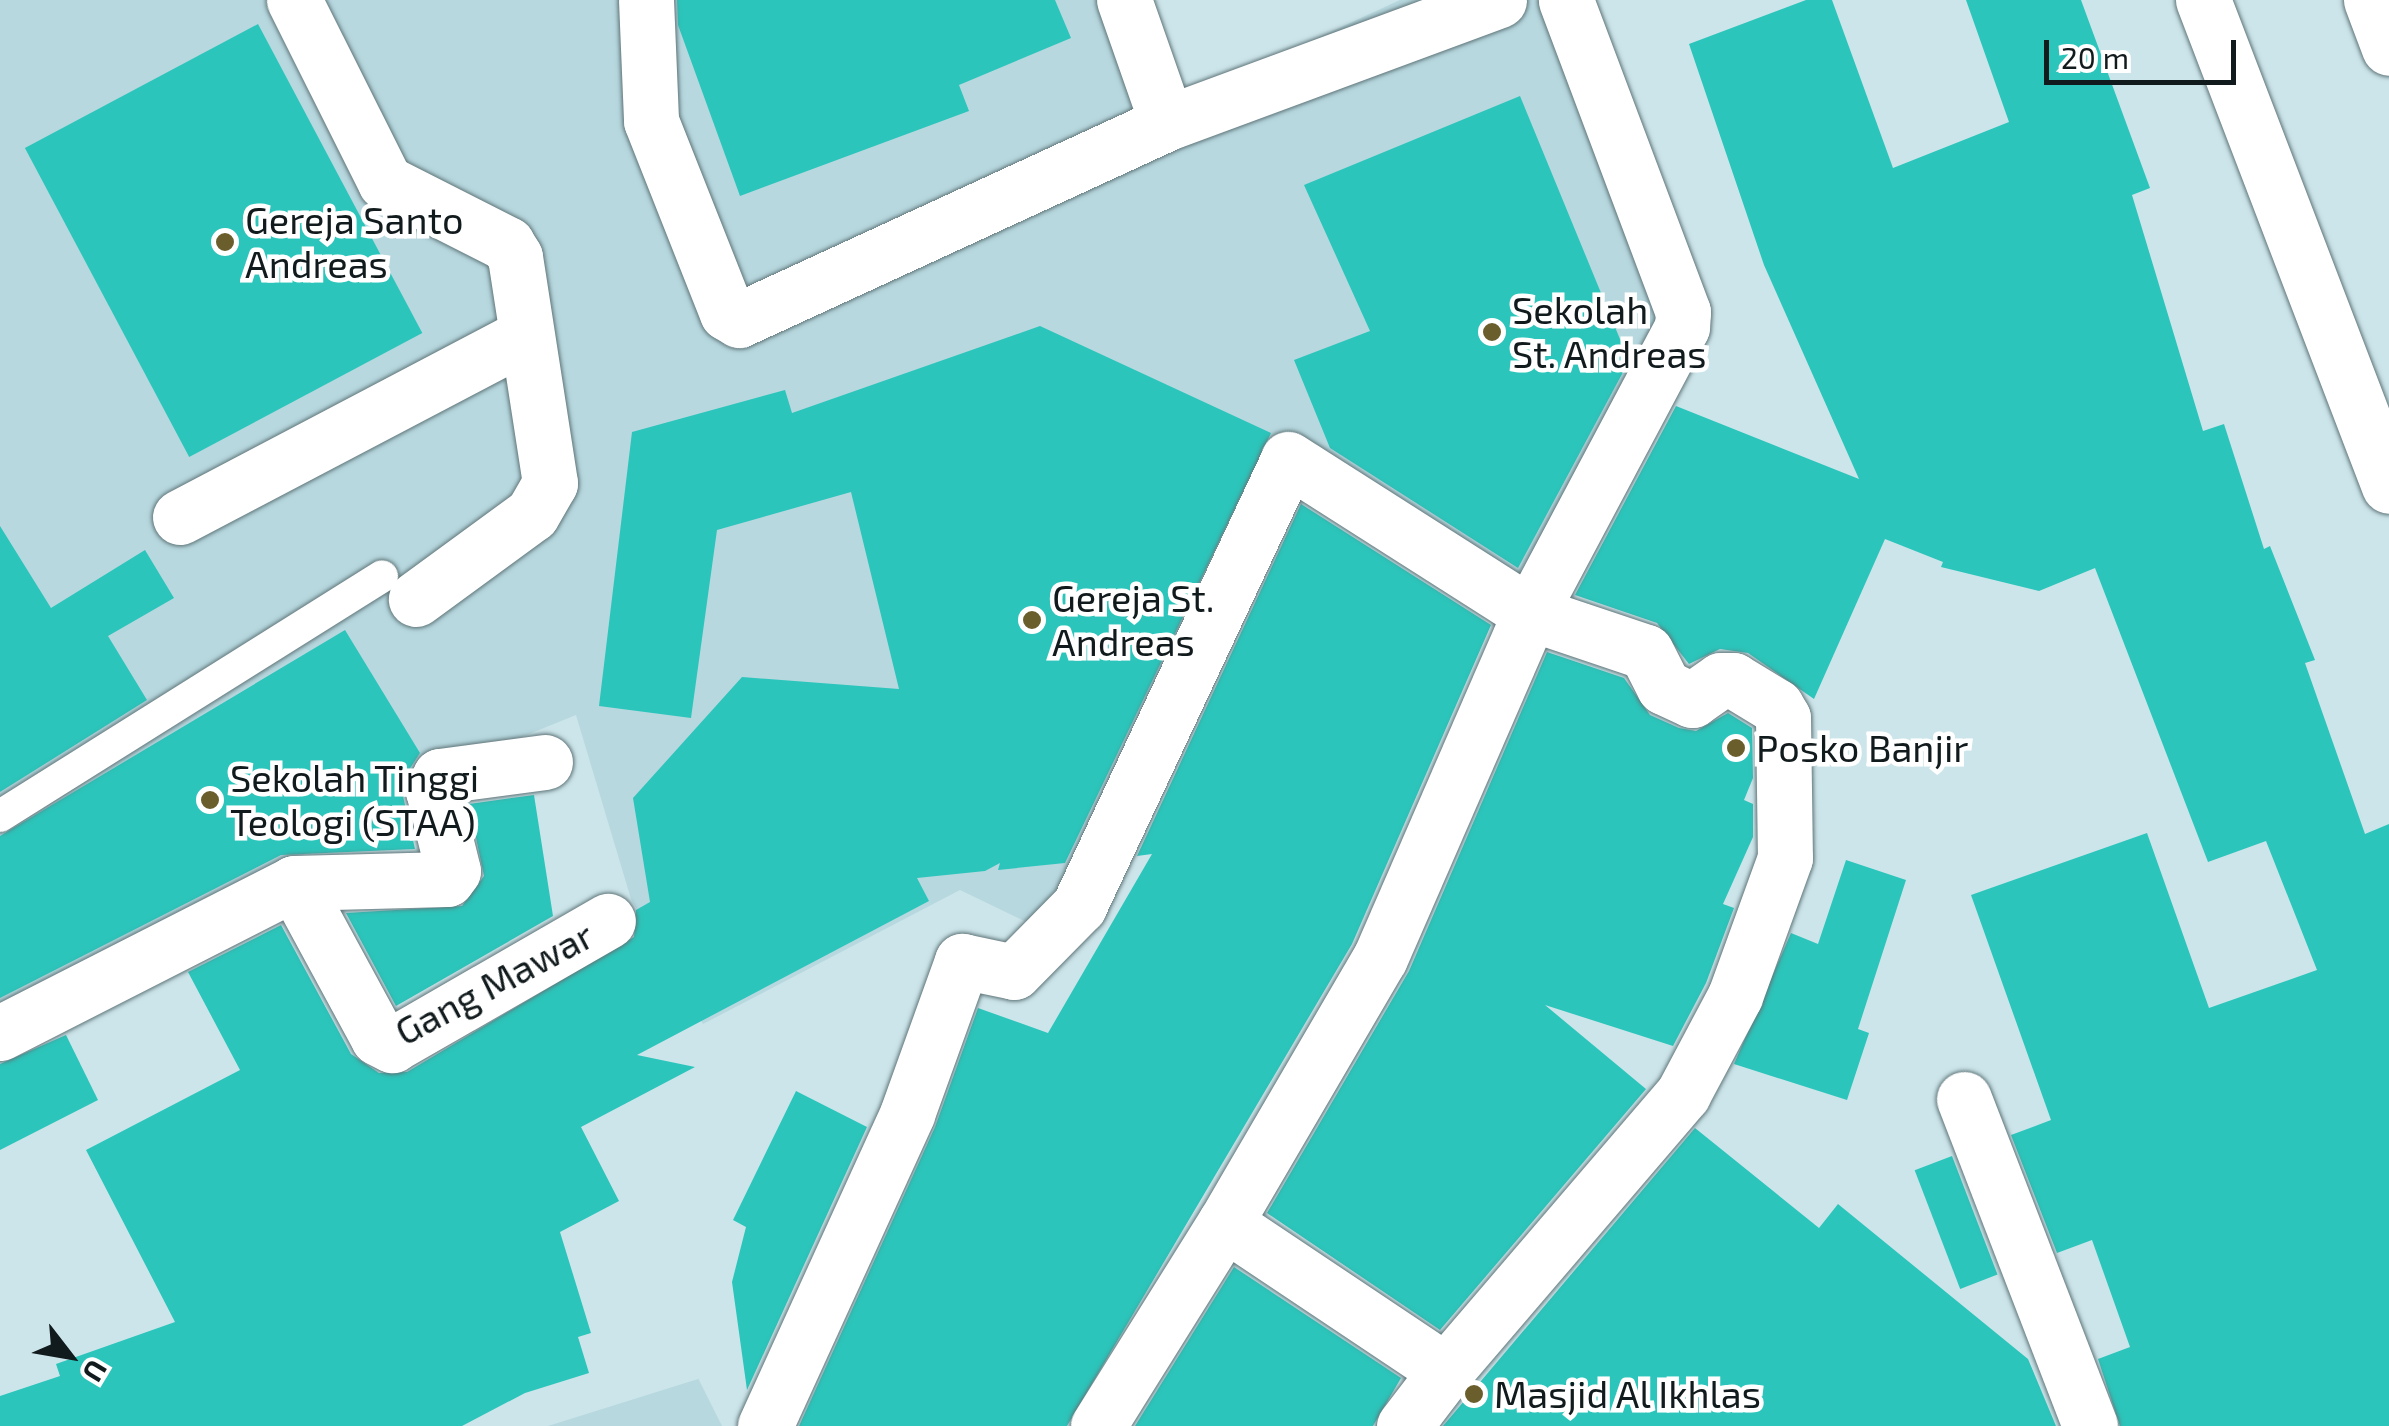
<!DOCTYPE html>
<html>
<head>
<meta charset="utf-8">
<style>
	body { margin:0 }
	#map { position:relative; width:2389px; height:1426px; overflow:hidden; background:#cce5ea; font-family:"Exo 2",sans-serif }
	div>[style] { position:absolute }
	.built>* { inset:0; background:#b7d8df }
	.building>* { inset:0; background:#2cc5bb; transform-origin:0 0 }
	.roads { filter:drop-shadow(0 0 2px #5f7579) drop-shadow(0 0 2px #5f7579) }
	.lane>* { height:32px; margin:-16px; padding:0 16px; transform-origin:16px; border-radius:16px; background:#fff }
	.street>* { height:55px; margin:-27.5px; padding:0 27.5px; transform-origin:27.5px; border-radius:27.5px; background:#fff }
	.dots>* { width:28px; height:28px; translate:-50% -50%; box-sizing:border-box; border:5px solid #fff; border-radius:50% }
	span { translate:-50% -50%; white-space:nowrap; text-align:center; line-height:1.15; -webkit-text-stroke:9px #fff; paint-order:stroke }
	.poi-label { font-size:38px; color:#111a1c }
	.left { translate:0 -50%; text-align:left }
	.street-label { font-size:38px; color:#111a1c }
	.north { position:absolute; left:20px; top:1306px; width:100px; height:100px; -webkit-text-stroke:8px #fff; paint-order:stroke; rotate:121deg; font-size:28px; font-weight:700; line-height:40px; text-align:center; color:#111a1c }
	.north::after { content:''; display:block; margin:auto; width:35px; height:45px; background:#111a1c; clip-path:polygon(50% 0,100% 100%,50% 72%,0 100%) }
	.scale { position:absolute; left:2044px; top:40px; width:192px; height:45px; box-sizing:border-box; border:5px solid #111a1c; border-top:0; padding-left:12px; font-size:30px; line-height:35px; white-space:nowrap; color:#111a1c; -webkit-text-stroke:8px #fff; paint-order:stroke }
</style>
</head>
<body>
<div id="map">
	<div class="built">
		<i style="clip-path:polygon(0 0,1117px 0,1178px 102px,1400px 0,1587px 0,1698px 288px,1517px 576px,1284px 448px,1070px 943px,960px 890px,703px 1024px,631px 899px,576px 715px,415px 780px,281px 870px,0 1030px)"></i>
		<i style="clip-path:polygon(698px 1378px,722px 1426px,548px 1426px,698px 1379px)"></i>
	</div>
	<div class="building">
		<i style="clip-path:polygon(677px 0,1055px 0,1071px 38px,959px 85px,969px 111px,740px 196px,678px 25px)"></i>
		<i style="clip-path:polygon(1806px 0,1832px 0,1893px 168px,2009px 122px,1966px 0,2081px 0,2150px 188px,2132px 195px,2203px 431px,2224px 424px,2264px 549px,2270px 546px,2315px 660px,2305px 663px,2365px 834px,2389px 824px,2389px 1426px,2120px 1426px,2098px 1359px,2130px 1347px,2092px 1240px,2057px 1253px,2011px 1135px,2051px 1120px,1971px 895px,2147px 833px,2209px 1008px,2317px 970px,2266px 841px,2208px 862px,2095px 568px,2039px 591px,1941px 567px,1943px 562px,1885px 539px,1814px 699px,1748px 653px,1720px 649px,1689px 664px,1657px 623px,1575px 595px,1676px 406px,1859px 479px,1764px 265px,1689px 44px)"></i>
		<i style="left:258px;top:24px;width:350px;height:264px;rotate:62deg"></i>
		<i style="clip-path:polygon(1520px 96px,1629px 361px,1518px 568px,1330px 448px,1294px 360px,1370px 331px,1304px 185px)"></i>
		<i style="clip-path:polygon(1040px 326px,1271px 433px,1065px 863px,998px 870px,1000px 863px,985px 871px,917px 878px,929px 901px,637px 1055px,695px 1067px,581px 1127px,619px 1201px,560px 1232px,591px 1333px,578px 1337px,589px 1373px,525px 1393px,462px 1426px,0 1426px,0 1396px,60px 1376px,56px 1364px,175px 1322px,86px 1150px,240px 1070px,188px 972px,281px 925px,351px 1054px,379px 1073px,407px 1072px,634px 937px,636px 910px,650px 902px,633px 798px,742px 677px,899px 689px,851px 492px,717px 530px,691px 718px,599px 706px,632px 432px,785px 390px,792px 413px)"></i>
		<i style="clip-path:polygon(1301px 504px,1491px 625px,1352px 944px,1067px 1426px,799px 1426px,935px 1127px,978px 1008px,1048px 1033px,1152px 854px,1137px 856px)"></i>
		<i style="clip-path:polygon(0 526px,51px 608px,145px 550px,174px 598px,108px 636px,147px 700px,0 792px)"></i>
		<i style="clip-path:polygon(345px 630px,420px 753px,405px 776px,403px 796px,415px 849px,281px 855px,0 998px,0 836px)"></i>
		<i style="clip-path:polygon(1547px 652px,1624px 678px,1650px 715px,1679px 728px,1696px 731px,1728px 713px,1752px 728px,1753px 778px,1744px 800px,1753px 804px,1753px 837px,1723px 904px,1734px 908px,1706px 983px,1673px 1046px,1545px 1005px,1646px 1089px,1440px 1330px,1267px 1213px,1409px 971px)"></i>
		<i style="clip-path:polygon(534px 795px,553px 916px,396px 1006px,346px 913px,462px 906px,484px 876px,469px 804px)"></i>
		<i style="clip-path:polygon(1846px 860px,1906px 880px,1858px 1029px,1869px 1033px,1847px 1100px,1734px 1064px,1791px 933px,1818px 944px)"></i>
		<i style="clip-path:polygon(66px 1035px,98px 1100px,0 1150px,0 1064px)"></i>
		<i style="clip-path:polygon(796px 1091px,867px 1127px,747px 1390px,732px 1282px,746px 1227px,733px 1220px)"></i>
		<i style="clip-path:polygon(1695px 1128px,1819px 1228px,1838px 1204px,2028px 1359px,2056px 1426px,1443px 1426px)"></i>
		<i style="left:1952px;top:1156px;width:127px;height:40px;rotate:69deg"></i>
		<i style="clip-path:polygon(1234px 1267px,1401px 1378px,1373px 1426px,1135px 1426px)"></i>
	</div>
	<div class="roads">
		<div class="lane">
			<i style="left:0;top:816px;width:451px;rotate:-32.1deg"></i>
		</div>
		<div class="street">
			<i style="left:294px;top:0;width:203px;rotate:63.4deg"></i>
			<i style="left:385px;top:182px;width:137px;rotate:26.9deg"></i>
			<i style="left:507px;top:244px;width:15px;rotate:58deg"></i>
			<i style="left:515px;top:257px;width:229px;rotate:81.2deg"></i>
			<i style="left:550px;top:483px;width:36px;rotate:120deg"></i>
			<i style="left:532px;top:514px;width:144px;rotate:143.8deg"></i>
			<i style="left:646px;top:0;width:121px;rotate:87.6deg"></i>
			<i style="left:651px;top:121px;width:206px;rotate:68.4deg"></i>
			<i style="left:727px;top:313px;width:14px;rotate:30deg"></i>
			<i style="left:739px;top:320px;width:471px;rotate:-24.7deg"></i>
			<i style="left:1167px;top:123px;width:354px;rotate:-20.3deg"></i>
			<i style="left:1124px;top:0;width:130px;rotate:70.7deg"></i>
			<i style="left:2203px;top:0;width:520px;rotate:69.06deg"></i>
			<i style="left:2371px;top:0;width:51px;rotate:69.4deg"></i>
			<i style="left:180px;top:517px;width:390px;rotate:-27.7deg"></i>
			<i style="left:545px;top:762px;width:106px;rotate:172.4deg"></i>
			<i style="left:440px;top:776px;width:16px;rotate:117deg"></i>
			<i style="left:433px;top:790px;width:83px;rotate:76.1deg"></i>
			<i style="left:453px;top:871px;width:10px;rotate:127deg"></i>
			<i style="left:447px;top:879px;width:153px;rotate:178.5deg"></i>
			<i style="left:294px;top:883px;width:176px;rotate:61.5deg"></i>
			<i style="left:378px;top:1038px;width:16px;rotate:27deg"></i>
			<i style="left:392px;top:1045px;width:249px;rotate:-29.9deg"></i>
			<i style="left:0;top:1033px;width:330px;rotate:-27deg"></i>
			<i style="left:1964px;top:1099px;width:350px;rotate:68.9deg"></i>
			<i style="left:765px;top:1426px;width:343px;rotate:-65.5deg"></i>
			<i style="left:907px;top:1114px;width:163px;rotate:-70.2deg"></i>
			<i style="left:962px;top:961px;width:53px;rotate:11.9deg"></i>
			<i style="left:1014px;top:972px;width:93px;rotate:-45.4deg"></i>
			<i style="left:1079px;top:906px;width:493px;rotate:-64.9deg"></i>
			<i style="left:1288px;top:459px;width:287px;rotate:32.5deg"></i>
			<i style="left:1530px;top:613px;width:122px;rotate:18.6deg"></i>
			<i style="left:1646px;top:652px;width:39px;rotate:63deg"></i>
			<i style="left:1664px;top:687px;width:31px;rotate:25deg"></i>
			<i style="left:1692px;top:700px;width:35px;rotate:-35deg"></i>
			<i style="left:1721px;top:680px;width:12px"></i>
			<i style="left:1733px;top:680px;width:50px;rotate:31.2deg"></i>
			<i style="left:1776px;top:706px;width:14px;rotate:60deg"></i>
			<i style="left:1783px;top:718px;width:140px;rotate:89.2deg"></i>
			<i style="left:1785px;top:858px;width:147px;rotate:109.9deg"></i>
			<i style="left:1735px;top:996px;width:111px;rotate:118deg"></i>
			<i style="left:1683px;top:1094px;width:365px;rotate:130.6deg"></i>
			<i style="left:1098px;top:1426px;width:239px;rotate:-58deg"></i>
			<i style="left:1404px;top:1426px;width:69px;rotate:-52.6deg"></i>
			<i style="left:1446px;top:1371px;width:266px;rotate:-146.2deg"></i>
			<i style="left:1225px;top:1223px;width:307px;rotate:-59.7deg"></i>
			<i style="left:1380px;top:958px;width:376px;rotate:-66.5deg"></i>
			<i style="left:1530px;top:613px;width:324px;rotate:-62deg"></i>
			<i style="left:1682px;top:327px;width:15px;rotate:-86deg"></i>
			<i style="left:1683px;top:312px;width:333px;rotate:-110.6deg"></i>
		</div>
	</div>
	<div class="dots">
		<i style="left:225px;top:242px;background:#6a5f2c"></i>
		<i style="left:1492px;top:332px;background:#6a5f2c"></i>
		<i style="left:1032px;top:620px;background:#6a5f2c"></i>
		<i style="left:1736px;top:748px;background:#6a5f2c"></i>
		<i style="left:210px;top:800px;background:#6a5f2c"></i>
		<i style="left:1474px;top:1394px;background:#6a5f2c"></i>
	</div>
	<div class="poi-label">
		<span class="left" style="left:245px;top:242px">Gereja Santo<br>Andreas</span>
		<span class="left" style="left:1512px;top:332px">Sekolah<br>St. Andreas</span>
		<span class="left" style="left:1052px;top:620px">Gereja St.<br>Andreas</span>
		<span class="left" style="left:1756px;top:748px">Posko Banjir</span>
		<span class="left" style="left:230px;top:800px">Sekolah Tinggi<br>Teologi (STAA)</span>
		<span class="left" style="left:1494px;top:1394px">Masjid Al Ikhlas</span>
	</div>
	<div class="street-label">
		<span style="left:494px;top:983px;rotate:-28deg">Gang Mawar</span>
	</div>
	<div class="north">U</div>
	<div class="scale">20 m</div>
</div>
</body>
</html>
